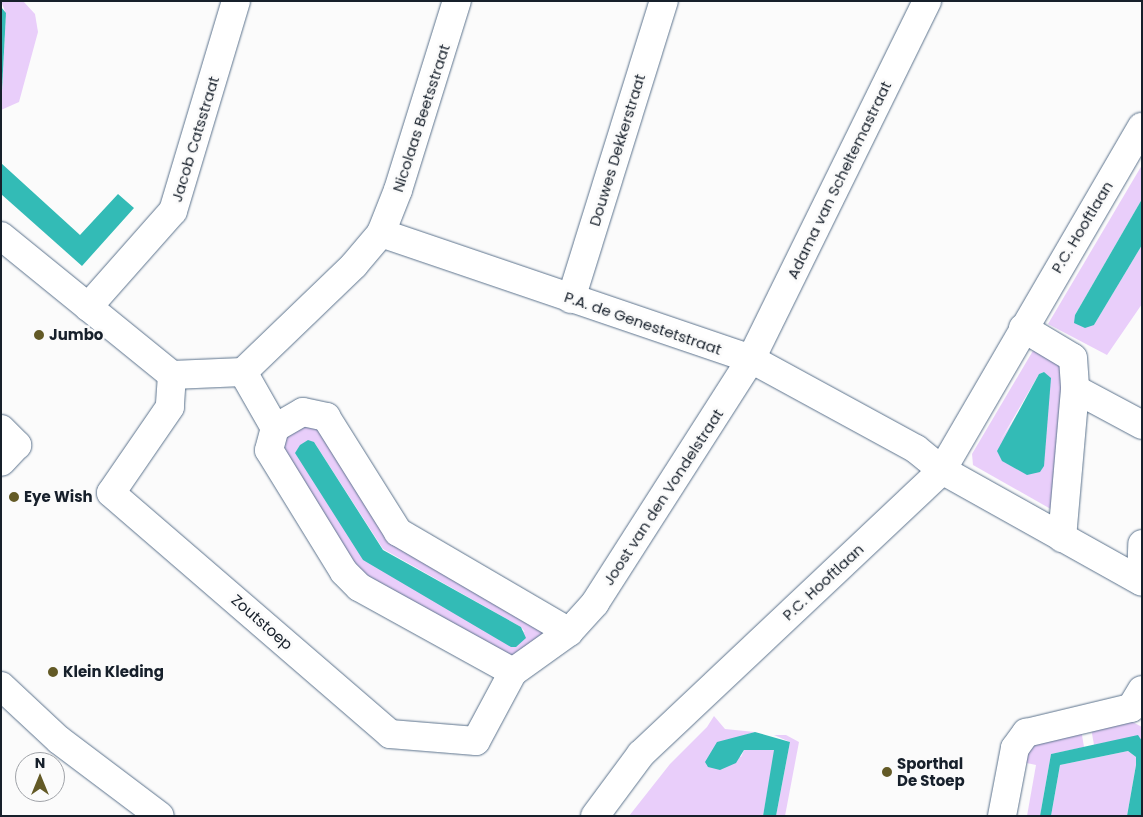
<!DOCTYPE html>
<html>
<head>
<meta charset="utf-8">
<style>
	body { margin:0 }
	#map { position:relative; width:1143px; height:817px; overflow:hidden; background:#fbfbfb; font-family:Poppins,sans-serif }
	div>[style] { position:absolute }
	.green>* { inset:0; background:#e9cefa }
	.water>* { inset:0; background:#33bbb6 }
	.roads { filter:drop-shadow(0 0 1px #5c738d) drop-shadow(0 0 1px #5c738d) }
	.minor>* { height:28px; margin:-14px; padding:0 14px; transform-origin:14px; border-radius:14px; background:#fff }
	.dots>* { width:14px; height:14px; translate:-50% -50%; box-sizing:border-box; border:2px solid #fbfbfb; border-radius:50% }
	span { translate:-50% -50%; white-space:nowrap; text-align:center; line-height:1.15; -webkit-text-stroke:5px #fbfbfb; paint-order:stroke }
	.street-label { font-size:15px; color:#17202b }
	.poi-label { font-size:15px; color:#17202b; font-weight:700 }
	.left { translate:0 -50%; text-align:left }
	.frame { position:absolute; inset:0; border:2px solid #17202b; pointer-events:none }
	.north { position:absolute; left:15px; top:752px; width:50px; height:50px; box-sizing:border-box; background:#fbfbfb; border:1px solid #a0a3a8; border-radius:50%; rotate:0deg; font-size:14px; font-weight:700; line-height:20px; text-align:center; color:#17202b }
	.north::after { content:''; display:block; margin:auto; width:18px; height:22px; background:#635a26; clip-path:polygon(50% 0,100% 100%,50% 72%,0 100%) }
</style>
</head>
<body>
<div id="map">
	<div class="green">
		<i style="clip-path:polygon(1px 1px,23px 1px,35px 14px,38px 32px,19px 102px,1px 110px,6px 14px)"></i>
		<i style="clip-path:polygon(1142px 165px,1142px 199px,1075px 315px,1094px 325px,1142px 245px,1142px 304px,1107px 355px,1048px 324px)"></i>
		<i style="clip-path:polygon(evenodd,1034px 349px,1067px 368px,1056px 512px,973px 465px,972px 454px,1034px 349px,1044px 372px,999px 443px,1039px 374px,1044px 372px)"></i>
		<i style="clip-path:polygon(evenodd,307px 424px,318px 427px,386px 535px,545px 626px,548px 639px,509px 657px,364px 581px,277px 453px,280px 441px,307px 424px,314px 442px,383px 549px,521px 627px,525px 632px,363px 560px,314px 442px)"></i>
		<i style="clip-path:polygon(714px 716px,725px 729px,755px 732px,721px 743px,741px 757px,744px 750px,775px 750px,763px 816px,629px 816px,670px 764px,707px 727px)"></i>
		<i style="clip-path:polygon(1127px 719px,1142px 727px,1142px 741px,1138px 736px,1094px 745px,1091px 728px)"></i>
		<i style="clip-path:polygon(1081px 729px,1084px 747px,1051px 754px,1040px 816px,1027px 816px,1036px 765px,1022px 762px,1025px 747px)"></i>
		<i style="clip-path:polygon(774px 735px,786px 735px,799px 742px,785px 816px,776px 816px,790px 742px)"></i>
		<i style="clip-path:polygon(1128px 751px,1136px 757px,1136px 765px,1127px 816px,1051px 816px,1060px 765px)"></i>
	</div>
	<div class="water">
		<i style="clip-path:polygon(1px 7px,6px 13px,1px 109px)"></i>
		<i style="clip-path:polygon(1px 163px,80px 235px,118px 194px,134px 208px,82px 266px,1px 194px)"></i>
		<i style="clip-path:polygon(1142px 199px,1142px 245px,1094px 325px,1085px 328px,1074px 323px,1075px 315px)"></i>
		<i style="clip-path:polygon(1044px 372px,1051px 378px,1044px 466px,1040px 472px,1027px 475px,1002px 461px,997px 451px,1039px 374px)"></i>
		<i style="clip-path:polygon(308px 440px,314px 442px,383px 550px,521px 627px,526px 638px,516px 647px,511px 647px,363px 560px,295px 453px,300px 445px)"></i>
		<i style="clip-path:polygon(755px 732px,790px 742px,776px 816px,763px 816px,774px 750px,744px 750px,736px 763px,720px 770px,708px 767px,705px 762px,717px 742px)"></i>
		<i style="clip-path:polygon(1138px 735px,1142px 741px,1142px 816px,1127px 816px,1136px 765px,1136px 757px,1128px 751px,1060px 765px,1051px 816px,1040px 816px,1051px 754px)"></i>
	</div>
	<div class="roads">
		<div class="minor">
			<i style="left:381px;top:233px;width:46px;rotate:-68.4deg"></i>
			<i style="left:398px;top:190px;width:198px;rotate:-72.7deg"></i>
			<i style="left:1px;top:236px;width:220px;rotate:39.1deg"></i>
			<i style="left:172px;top:375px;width:71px;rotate:-2.4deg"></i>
			<i style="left:571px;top:299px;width:312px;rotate:-72.7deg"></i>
			<i style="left:88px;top:307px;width:128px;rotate:-48.5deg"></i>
			<i style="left:173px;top:211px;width:219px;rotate:-73.3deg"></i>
			<i style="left:1023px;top:328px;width:58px;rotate:31deg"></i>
			<i style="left:1073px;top:358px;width:31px;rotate:86deg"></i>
			<i style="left:1075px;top:389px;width:76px;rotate:28.2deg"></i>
			<i style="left:243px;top:372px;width:154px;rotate:-43.9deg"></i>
			<i style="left:354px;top:265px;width:42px;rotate:-49.8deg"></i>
			<i style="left:381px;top:233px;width:391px;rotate:18.8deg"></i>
			<i style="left:751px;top:359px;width:188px;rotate:28.6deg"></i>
			<i style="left:916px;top:449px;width:33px;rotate:39deg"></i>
			<i style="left:942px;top:470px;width:229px;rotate:29.2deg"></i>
			<i style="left:243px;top:372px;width:64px;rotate:60.3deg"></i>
			<i style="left:172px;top:375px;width:32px;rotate:94deg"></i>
			<i style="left:170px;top:407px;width:104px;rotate:124.5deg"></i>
			<i style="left:111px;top:493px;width:369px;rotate:40.8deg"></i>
			<i style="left:390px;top:734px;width:86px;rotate:4.7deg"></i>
			<i style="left:476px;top:741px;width:78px;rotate:-61.8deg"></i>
			<i style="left:513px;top:672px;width:69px;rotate:-35.5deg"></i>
			<i style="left:569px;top:632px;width:39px;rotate:-48deg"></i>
			<i style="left:595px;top:603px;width:290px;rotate:-57.4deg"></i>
			<i style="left:751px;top:359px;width:399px;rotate:-63.8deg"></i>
			<i style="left:1px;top:429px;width:23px;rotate:45deg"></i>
			<i style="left:17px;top:445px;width:23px;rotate:133deg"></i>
			<i style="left:1062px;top:538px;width:150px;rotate:-85deg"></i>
			<i style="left:1141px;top:581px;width:37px;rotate:-88deg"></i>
			<i style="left:513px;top:672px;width:176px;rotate:-151.1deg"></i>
			<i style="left:359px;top:587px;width:21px;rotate:-135deg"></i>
			<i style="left:344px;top:572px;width:143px;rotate:-121.6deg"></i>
			<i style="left:269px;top:450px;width:23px;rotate:-75deg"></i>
			<i style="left:275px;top:428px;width:32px;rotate:-30deg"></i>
			<i style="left:303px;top:412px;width:24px;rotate:12deg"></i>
			<i style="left:326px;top:417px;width:136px;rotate:57.9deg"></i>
			<i style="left:398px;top:532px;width:198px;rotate:30.3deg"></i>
			<i style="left:1px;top:686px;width:79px;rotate:43deg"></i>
			<i style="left:59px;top:740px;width:126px;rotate:37deg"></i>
			<i style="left:595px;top:816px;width:77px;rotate:-53.4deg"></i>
			<i style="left:641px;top:754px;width:414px;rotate:-43.3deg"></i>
			<i style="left:942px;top:470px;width:397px;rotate:-59.8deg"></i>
			<i style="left:1002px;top:816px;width:69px;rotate:-79.2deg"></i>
			<i style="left:1015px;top:748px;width:19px;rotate:-54deg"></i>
			<i style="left:1026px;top:733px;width:108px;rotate:-13.4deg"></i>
			<i style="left:1131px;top:708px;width:21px;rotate:-59deg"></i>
		</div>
	</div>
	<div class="dots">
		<i style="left:39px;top:335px;background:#635a26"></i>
		<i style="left:14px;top:497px;background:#635a26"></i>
		<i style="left:53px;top:672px;background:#635a26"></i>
		<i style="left:887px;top:772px;background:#635a26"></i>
	</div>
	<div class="street-label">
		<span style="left:421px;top:118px;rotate:-72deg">Nicolaas Beetsstraat</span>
		<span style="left:195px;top:139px;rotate:-73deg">Jacob Catsstraat</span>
		<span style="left:617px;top:150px;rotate:-73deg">Douwes Dekkerstraat</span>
		<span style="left:839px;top:180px;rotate:-64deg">Adama van Scheltemastraat</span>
		<span style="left:1082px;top:227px;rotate:-59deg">P.C. Hooftlaan</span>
		<span style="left:643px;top:323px;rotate:19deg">P.A. de Genestetstraat</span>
		<span style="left:663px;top:497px;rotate:-57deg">Joost van den Vondelstraat</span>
		<span style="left:823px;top:582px;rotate:-43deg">P.C. Hooftlaan</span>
		<span style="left:262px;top:622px;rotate:41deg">Zoutstoep</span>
	</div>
	<div class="poi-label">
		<span class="left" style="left:49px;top:335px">Jumbo</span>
		<span class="left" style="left:24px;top:497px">Eye Wish</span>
		<span class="left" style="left:63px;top:672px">Klein Kleding</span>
		<span class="left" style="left:897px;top:772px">Sporthal<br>De Stoep</span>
	</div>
	<div class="frame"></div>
	<div class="north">N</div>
</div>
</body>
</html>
